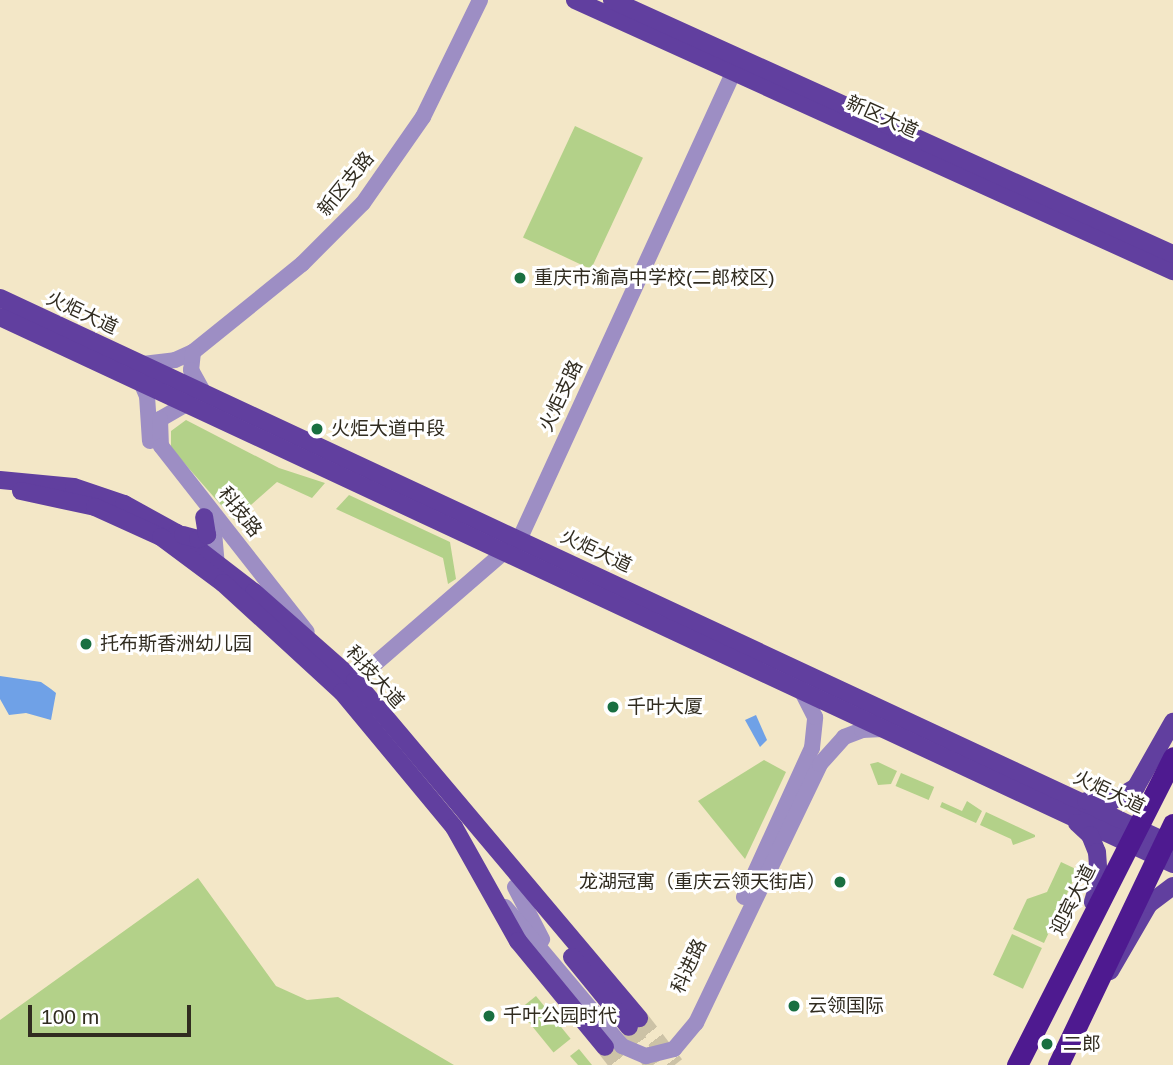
<!DOCTYPE html>
<html>
<head>
<meta charset="utf-8">
<style>
	body { margin:0 }
	#map { position:relative; width:1173px; height:1065px; overflow:hidden; background:#f3e7c7; font-family:Arial,"Noto Sans SC",sans-serif }
	div>[style] { position:absolute }
	.green>* { inset:0; background:#b3d189; transform-origin:0 0 }
	.water>* { inset:0; background:#6fa1e7 }
	.major-tunnel>* { height:18px; margin-top:-9px; transform-origin:0; background:repeating-linear-gradient(90deg,#ccc2a6 0 18px,transparent 0 27px) }
	.minor>* { height:16px; margin:-8px; padding:0 8px; transform-origin:8px; border-radius:8px; background:#9d8ec4 }
	.major>* { height:18px; margin:-9px; padding:0 9px; transform-origin:9px; border-radius:9px; background:#613f9f }
	.highway>* { height:21px; margin:-10.5px; padding:0 10.5px; transform-origin:10.5px; border-radius:10.5px; background:#4e1a90 }
	.dots>* { width:19px; height:19px; translate:-50% -50%; box-sizing:border-box; border:4px solid #fff; border-radius:50% }
	span { translate:-50% -50%; white-space:nowrap; text-align:center; line-height:1.15; -webkit-text-stroke:6px #fff; paint-order:stroke }
	.street-label { font-size:19px; color:#312c20 }
	.poi-label { font-size:19px; color:#312c20 }
	.left { translate:0 -50%; text-align:left }
	.right { translate:-100% -50%; text-align:right }
	.scale { position:absolute; left:28px; top:1005px; width:163px; height:32px; box-sizing:border-box; border:4px solid #312c20; border-top:0; padding-left:9px; font-size:21px; line-height:24px; white-space:nowrap; color:#312c20; -webkit-text-stroke:5px #fff; paint-order:stroke }
</style>
</head>
<body>
<div id="map">
	<div class="green">
		<i style="left:575px;top:126px;width:75px;height:123px;rotate:25deg"></i>
		<i style="clip-path:polygon(186px 420px,279px 468px,325px 483px,312px 498px,277px 482px,234px 520px,171px 448px,171px 431px)"></i>
		<i style="clip-path:polygon(349px 495px,450px 542px,456px 579px,448px 584px,443px 558px,336px 509px)"></i>
		<i style="clip-path:polygon(764px 760px,786px 772px,745px 859px,698px 801px)"></i>
		<i style="clip-path:polygon(878px 762px,897px 771px,891px 784px,878px 785px,870px 764px)"></i>
		<i style="left:901px;top:773px;width:36px;height:14px;rotate:23deg"></i>
		<i style="clip-path:polygon(967px 801px,982px 811px,976px 823px,940px 807px,942px 802px,962px 811px)"></i>
		<i style="clip-path:polygon(986px 812px,1035px 835px,1035px 837px,1013px 845px,1011px 839px,980px 825px)"></i>
		<i style="clip-path:polygon(1061px 862px,1078px 870px,1044px 943px,1013px 929px,1027px 899px,1047px 892px)"></i>
		<i style="clip-path:polygon(198px 878px,276px 986px,307px 1000px,338px 997px,454px 1065px,0 1065px,0 1020px)"></i>
		<i style="left:1012px;top:934px;width:33px;height:45px;rotate:25deg"></i>
		<i style="left:536px;top:996px;width:55px;height:22px;rotate:51deg"></i>
		<i style="clip-path:polygon(579px 1049px,592px 1065px,578px 1065px,570px 1056px)"></i>
	</div>
	<div class="water">
		<i style="clip-path:polygon(0 676px,41px 682px,51px 689px,56px 693px,51px 720px,26px 713px,9px 715px,0 699px)"></i>
		<i style="clip-path:polygon(756px 715px,767px 740px,760px 747px,745px 720px)"></i>
	</div>
	<div class="major-tunnel">
		<i style="left:639px;top:1018px;width:59px;rotate:52.5deg"></i>
		<i style="left:629px;top:1027px;width:45px;rotate:57.7deg"></i>
		<i style="left:605px;top:1047px;width:23px;rotate:52deg"></i>
	</div>
	<div class="minor">
		<i style="left:193px;top:352px;width:140px;rotate:-38.9deg"></i>
		<i style="left:302px;top:264px;width:86px;rotate:-45deg"></i>
		<i style="left:363px;top:203px;width:105px;rotate:-55.1deg"></i>
		<i style="left:423px;top:117px;width:130px;rotate:-64deg"></i>
		<i style="left:143px;top:364px;width:32px;rotate:-7deg"></i>
		<i style="left:175px;top:360px;width:20px;rotate:-24deg"></i>
		<i style="left:193px;top:352px;width:18px;rotate:96deg"></i>
		<i style="left:191px;top:370px;width:26px;rotate:61deg"></i>
		<i style="left:141px;top:382px;width:15px;rotate:67deg"></i>
		<i style="left:147px;top:396px;width:45px;rotate:86.2deg"></i>
		<i style="left:188px;top:403px;width:32px;rotate:150deg"></i>
		<i style="left:160px;top:419px;width:27px;rotate:88deg"></i>
		<i style="left:161px;top:446px;width:236px;rotate:51.9deg"></i>
		<i style="left:207px;top:521px;width:13px;rotate:58deg"></i>
		<i style="left:214px;top:532px;width:38px;rotate:85deg"></i>
		<i style="left:347px;top:688px;width:229px;rotate:-40.9deg"></i>
		<i style="left:520px;top:538px;width:526px;rotate:-65.38deg"></i>
		<i style="left:515px;top:887px;width:59px;rotate:62.6deg"></i>
		<i style="left:744px;top:897px;width:164px;rotate:-65.5deg"></i>
		<i style="left:812px;top:748px;width:31px;rotate:-84deg"></i>
		<i style="left:815px;top:717px;width:30px;rotate:-117deg"></i>
		<i style="left:505px;top:907px;width:182px;rotate:49.9deg"></i>
		<i style="left:622px;top:1046px;width:26px;rotate:23deg"></i>
		<i style="left:646px;top:1056px;width:29px;rotate:-14deg"></i>
		<i style="left:674px;top:1049px;width:34px;rotate:-50deg"></i>
		<i style="left:696px;top:1023px;width:287px;rotate:-64.4deg"></i>
		<i style="left:820px;top:764px;width:36px;rotate:-48deg"></i>
		<i style="left:844px;top:737px;width:19px;rotate:-21deg"></i>
		<i style="left:862px;top:730px;width:21px;rotate:-3deg"></i>
	</div>
	<div class="major">
		<i style="left:575px;top:0;width:657px;rotate:24.38deg"></i>
		<i style="left:612px;top:0;width:616px;rotate:24.36deg"></i>
		<i style="left:0;top:298px;width:1294px;rotate:25deg"></i>
		<i style="left:0;top:317px;width:1294px;rotate:25deg"></i>
		<i style="left:0;top:480px;width:74px;rotate:5.4deg"></i>
		<i style="left:74px;top:487px;width:53px;rotate:18.8deg"></i>
		<i style="left:124px;top:504px;width:60px;rotate:28.7deg"></i>
		<i style="left:177px;top:533px;width:97px;rotate:37.5deg"></i>
		<i style="left:254px;top:592px;width:135px;rotate:41.4deg"></i>
		<i style="left:355px;top:681px;width:441px;rotate:49.9deg"></i>
		<i style="left:21px;top:491px;width:76px;rotate:12.2deg"></i>
		<i style="left:95px;top:507px;width:72px;rotate:24.4deg"></i>
		<i style="left:161px;top:537px;width:77px;rotate:36.6deg"></i>
		<i style="left:223px;top:583px;width:161px;rotate:42.5deg"></i>
		<i style="left:342px;top:692px;width:175px;rotate:50.3deg"></i>
		<i style="left:454px;top:827px;width:131px;rotate:60.7deg"></i>
		<i style="left:518px;top:941px;width:137px;rotate:50.6deg"></i>
		<i style="left:183px;top:535px;width:16px;rotate:15deg"></i>
		<i style="left:198px;top:539px;width:10px;rotate:-24deg"></i>
		<i style="left:207px;top:535px;width:18px;rotate:-99deg"></i>
		<i style="left:1086px;top:801px;width:26px"></i>
		<i style="left:1112px;top:801px;width:28px;rotate:-30deg"></i>
		<i style="left:1136px;top:787px;width:75px;rotate:-60.4deg"></i>
		<i style="left:1077px;top:823px;width:18px;rotate:43deg"></i>
		<i style="left:1090px;top:835px;width:18px;rotate:68deg"></i>
		<i style="left:1097px;top:852px;width:30px;rotate:86deg"></i>
		<i style="left:1099px;top:882px;width:21px;rotate:107deg"></i>
		<i style="left:572px;top:957px;width:90px;rotate:50.8deg"></i>
		<i style="left:1110px;top:971px;width:78px;rotate:-59.8deg"></i>
		<i style="left:1149px;top:904px;width:30px;rotate:-37deg"></i>
	</div>
	<div class="highway">
		<i style="left:1017px;top:1065px;width:345px;rotate:-63.1deg"></i>
		<i style="left:1058px;top:1065px;width:267px;rotate:-64.5deg"></i>
	</div>
	<div class="dots">
		<i style="left:520px;top:278px;background:#196f41"></i>
		<i style="left:317px;top:429px;background:#196f41"></i>
		<i style="left:86px;top:644px;background:#196f41"></i>
		<i style="left:613px;top:707px;background:#196f41"></i>
		<i style="left:840px;top:882px;background:#196f41"></i>
		<i style="left:794px;top:1006px;background:#196f41"></i>
		<i style="left:489px;top:1016px;background:#196f41"></i>
		<i style="left:1047px;top:1044px;background:#196f41"></i>
	</div>
	<div class="street-label">
		<span style="left:882px;top:117px;rotate:24deg">新区大道</span>
		<span style="left:346px;top:184px;rotate:-51deg">新区支路</span>
		<span style="left:82px;top:313px;rotate:25deg">火炬大道</span>
		<span style="left:561px;top:396px;rotate:-65deg">火炬支路</span>
		<span style="left:240px;top:512px;rotate:52deg">科技路</span>
		<span style="left:596px;top:551px;rotate:25deg">火炬大道</span>
		<span style="left:375px;top:677px;rotate:48deg">科技大道</span>
		<span style="left:1109px;top:792px;rotate:25deg">火炬大道</span>
		<span style="left:1073px;top:900px;rotate:-63deg">迎宾大道</span>
		<span style="left:689px;top:966px;rotate:-65deg">科进路</span>
	</div>
	<div class="poi-label">
		<span class="left" style="left:534px;top:278px">重庆市渝高中学校(二郎校区)</span>
		<span class="left" style="left:331px;top:429px">火炬大道中段</span>
		<span class="left" style="left:100px;top:644px">托布斯香洲幼儿园</span>
		<span class="left" style="left:627px;top:707px">千叶大厦</span>
		<span class="right" style="left:826px;top:882px">龙湖冠寓（重庆云领天街店）</span>
		<span class="left" style="left:808px;top:1006px">云领国际</span>
		<span class="left" style="left:503px;top:1016px">千叶公园时代</span>
		<span class="left" style="left:1063px;top:1044px">二郎</span>
	</div>
	<div class="scale">100 m</div>
</div>
</body>
</html>
